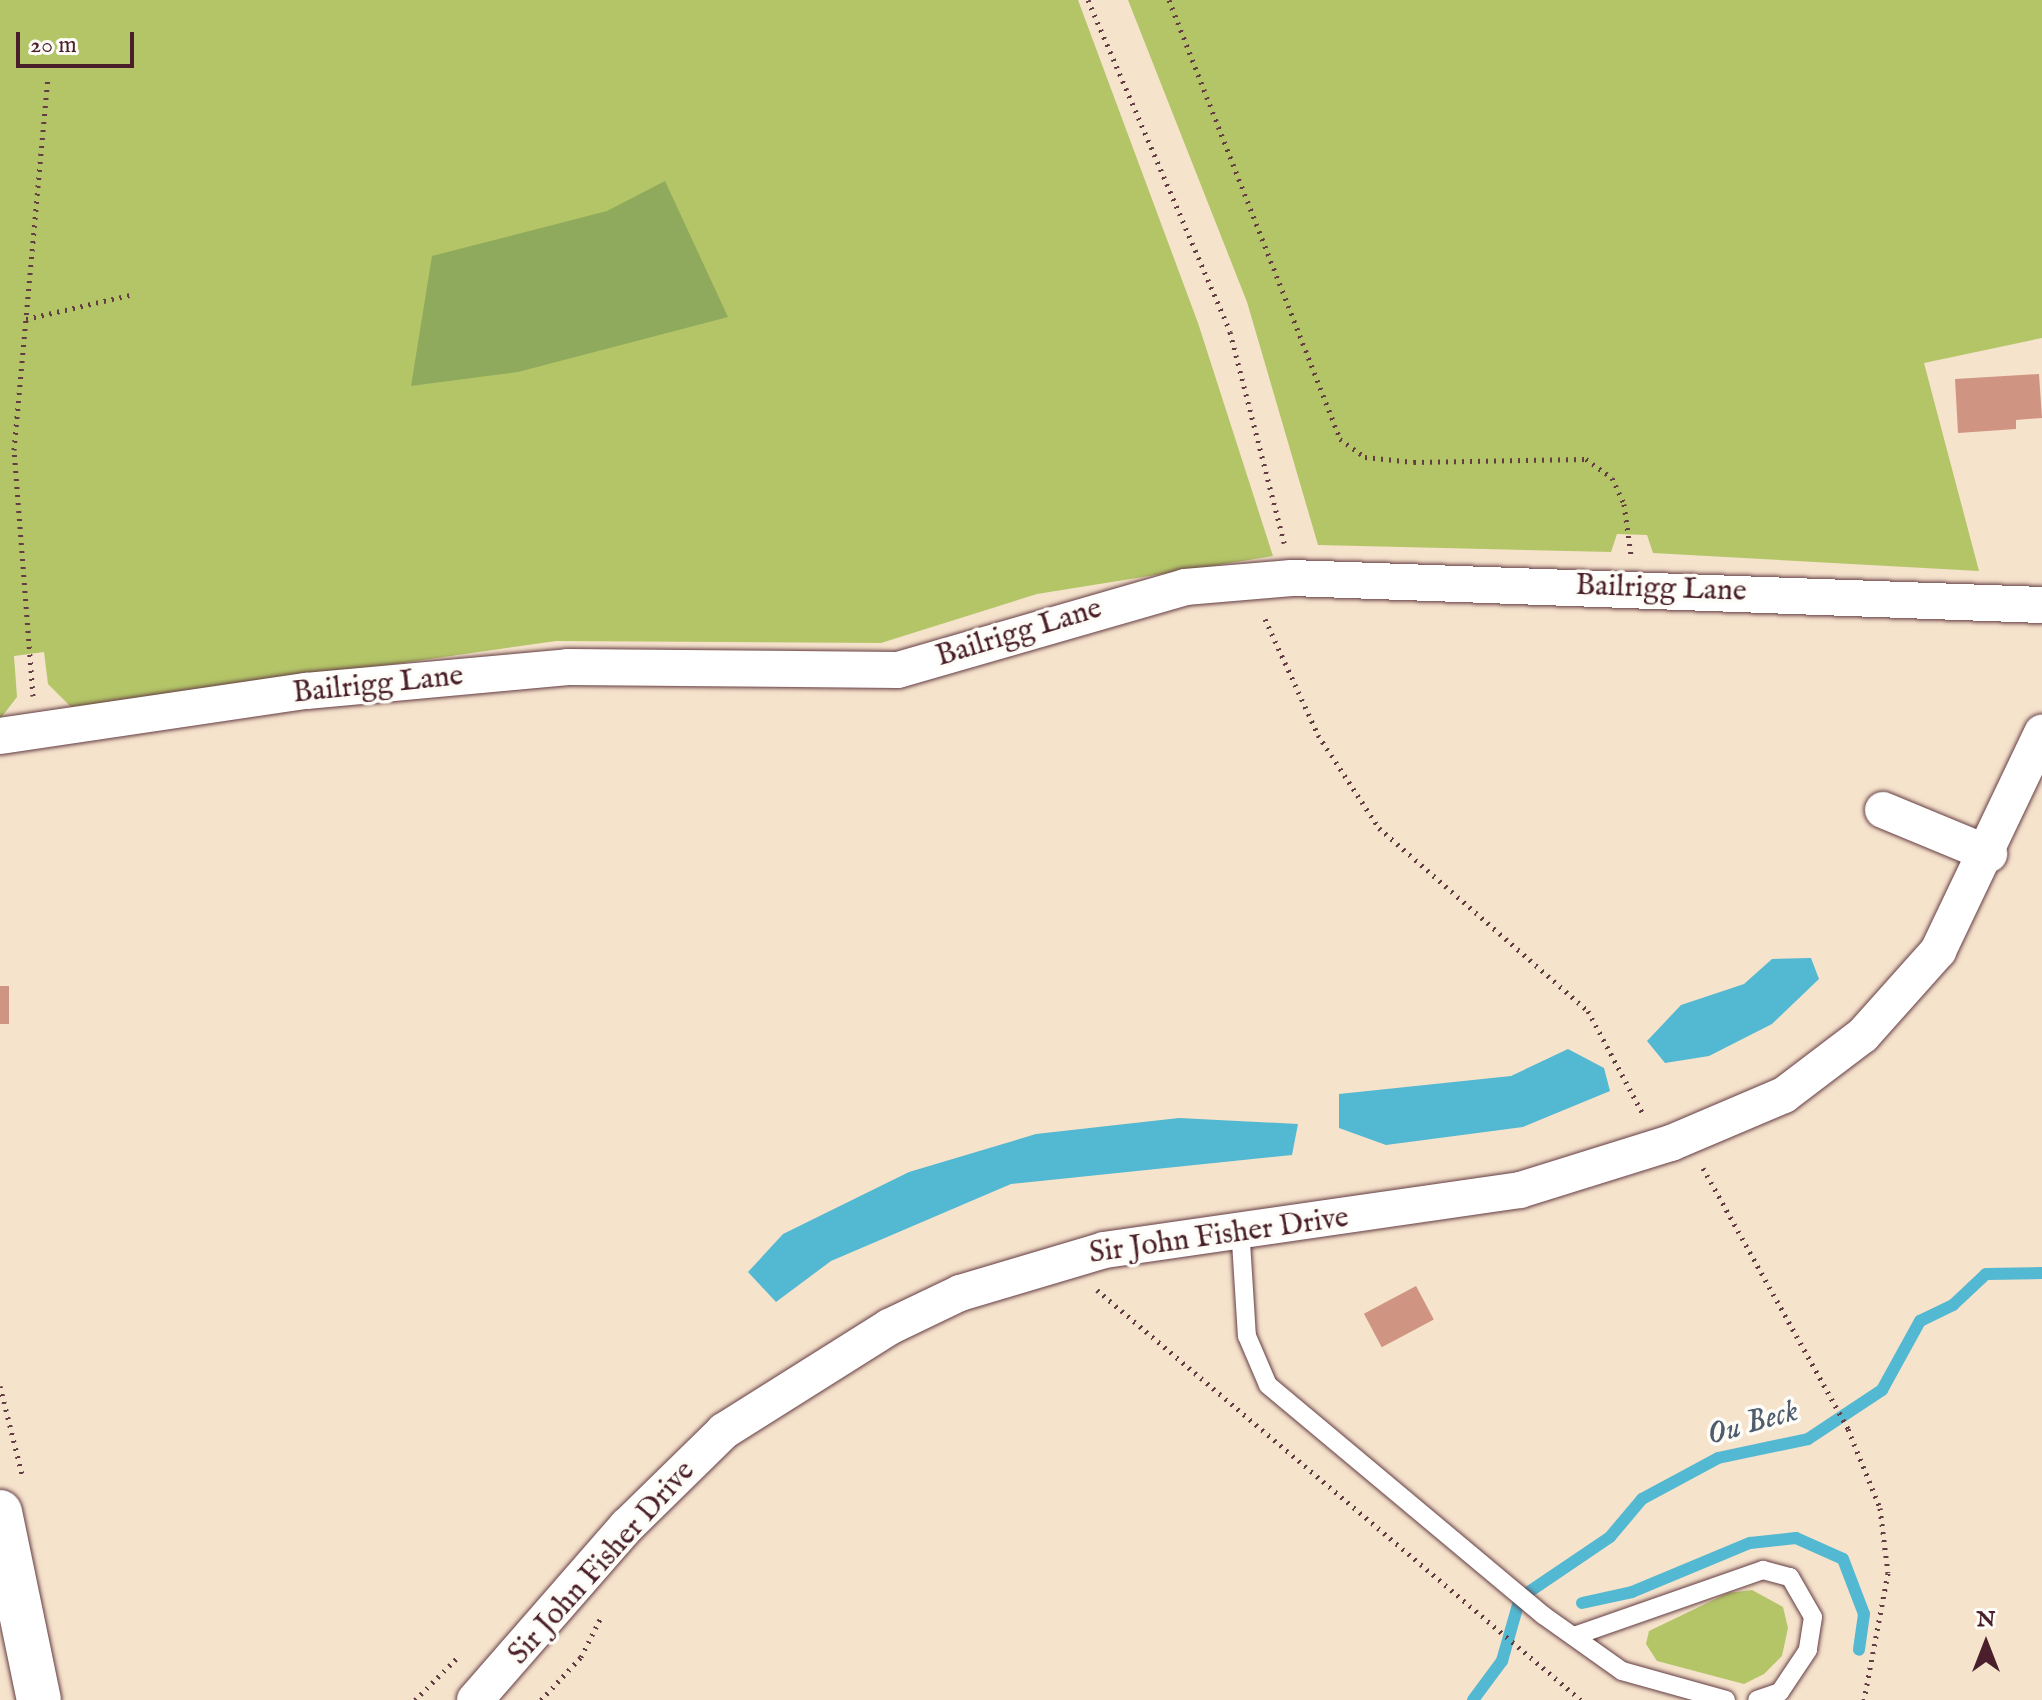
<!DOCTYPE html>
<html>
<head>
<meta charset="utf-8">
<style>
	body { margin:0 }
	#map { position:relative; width:2042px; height:1700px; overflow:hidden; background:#f6e3cc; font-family:"IM FELL English",serif }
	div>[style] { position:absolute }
	.green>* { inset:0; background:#b4c568 }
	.forest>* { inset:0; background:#8faa5c }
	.water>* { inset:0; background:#53b8d1 }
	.stream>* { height:12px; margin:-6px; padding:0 6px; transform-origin:6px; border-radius:6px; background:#53b8d1 }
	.building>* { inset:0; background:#cf9582; transform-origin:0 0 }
	.path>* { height:5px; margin-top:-2.5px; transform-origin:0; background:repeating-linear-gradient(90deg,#643c43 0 2px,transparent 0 8px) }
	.roads { filter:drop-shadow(0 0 2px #643c43) drop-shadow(0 0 2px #643c43) }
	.lane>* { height:18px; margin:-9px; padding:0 9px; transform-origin:9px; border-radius:9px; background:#fff }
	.street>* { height:36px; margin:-18px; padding:0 18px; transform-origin:18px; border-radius:18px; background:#fff }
	.primary>* { height:44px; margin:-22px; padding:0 22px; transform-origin:22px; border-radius:22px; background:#fff }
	span { translate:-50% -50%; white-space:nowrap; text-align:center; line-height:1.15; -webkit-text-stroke:7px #fdfcf7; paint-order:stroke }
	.street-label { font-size:30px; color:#4a1f2b }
	.water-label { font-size:32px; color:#4e5c6d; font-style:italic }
	.north { position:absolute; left:1946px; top:1604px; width:80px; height:80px; -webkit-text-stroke:6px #fdfcf7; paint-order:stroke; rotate:0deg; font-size:22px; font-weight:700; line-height:32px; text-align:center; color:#4a1f2b }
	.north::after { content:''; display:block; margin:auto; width:28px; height:36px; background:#4a1f2b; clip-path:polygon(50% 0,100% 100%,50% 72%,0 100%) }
	.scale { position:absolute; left:16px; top:32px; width:118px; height:36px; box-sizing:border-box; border:4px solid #4a1f2b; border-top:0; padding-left:10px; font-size:24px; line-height:28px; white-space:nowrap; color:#4a1f2b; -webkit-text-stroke:6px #fdfcf7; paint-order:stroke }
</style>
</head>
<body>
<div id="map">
	<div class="green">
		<i style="clip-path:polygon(0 0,1078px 0,1198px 323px,1273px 556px,1037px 594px,881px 643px,556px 641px,74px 710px,48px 684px,44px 652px,14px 656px,17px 697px,0 719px)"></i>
		<i style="clip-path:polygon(1128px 0,2042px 0,2042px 338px,1924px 363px,1979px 571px,1653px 553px,1647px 535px,1617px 534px,1611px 552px,1318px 545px,1247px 302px)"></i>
		<i style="clip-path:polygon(1752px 1590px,1783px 1607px,1788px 1628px,1782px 1656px,1764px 1674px,1744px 1684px,1657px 1661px,1646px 1644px,1649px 1631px,1728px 1593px)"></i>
	</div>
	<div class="forest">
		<i style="clip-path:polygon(665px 181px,728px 317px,518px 372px,411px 386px,432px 256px,607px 211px)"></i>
	</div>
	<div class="water">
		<i style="clip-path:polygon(1811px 958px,1819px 979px,1772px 1024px,1709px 1056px,1665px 1063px,1647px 1041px,1681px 1005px,1744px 984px,1772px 959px)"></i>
		<i style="clip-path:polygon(1568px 1049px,1604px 1068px,1610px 1091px,1523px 1127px,1386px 1145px,1339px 1128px,1339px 1094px,1511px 1076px)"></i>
		<i style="clip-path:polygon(1179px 1118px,1298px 1124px,1292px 1155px,1011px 1184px,831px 1261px,776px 1302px,748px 1272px,783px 1234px,909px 1172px,1036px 1134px)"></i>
	</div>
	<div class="stream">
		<i style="left:1582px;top:1603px;width:51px;rotate:-12.4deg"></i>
		<i style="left:1632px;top:1592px;width:128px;rotate:-22.6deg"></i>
		<i style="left:1750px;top:1543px;width:46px;rotate:-6.2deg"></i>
		<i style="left:1796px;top:1538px;width:51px;rotate:24.1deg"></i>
		<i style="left:1843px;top:1559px;width:59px;rotate:69.1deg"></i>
		<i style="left:1864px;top:1614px;width:36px;rotate:98deg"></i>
		<i style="left:1473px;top:1700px;width:49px;rotate:-53.4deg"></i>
		<i style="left:1502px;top:1661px;width:66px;rotate:-74.1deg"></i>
		<i style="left:1520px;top:1598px;width:109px;rotate:-34.1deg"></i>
		<i style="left:1610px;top:1537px;width:50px;rotate:-49.9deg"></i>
		<i style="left:1642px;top:1499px;width:86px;rotate:-28.3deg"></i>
		<i style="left:1718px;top:1458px;width:92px;rotate:-11.9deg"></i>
		<i style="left:1808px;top:1439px;width:89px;rotate:-33.5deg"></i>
		<i style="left:1882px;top:1390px;width:79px;rotate:-61.2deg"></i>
		<i style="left:1920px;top:1321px;width:37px;rotate:-26deg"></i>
		<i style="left:1953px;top:1305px;width:45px;rotate:-43.2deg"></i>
		<i style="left:1986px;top:1274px;width:56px;rotate:-1deg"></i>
	</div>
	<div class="building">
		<i style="clip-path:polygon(2039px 374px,2042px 418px,2016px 420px,2016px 429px,1958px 433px,1955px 379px)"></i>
		<i style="left:9px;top:986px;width:38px;height:9px;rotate:90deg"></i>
		<i style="left:1416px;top:1286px;width:38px;height:59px;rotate:62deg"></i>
	</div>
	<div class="path">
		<i style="left:1088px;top:0;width:361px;rotate:66.8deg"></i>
		<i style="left:1230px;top:332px;width:218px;rotate:75.6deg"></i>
		<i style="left:1169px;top:0;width:471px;rotate:68.7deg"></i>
		<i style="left:1340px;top:439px;width:31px;rotate:36deg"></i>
		<i style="left:1365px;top:457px;width:49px;rotate:5.8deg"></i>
		<i style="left:1414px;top:462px;width:172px;rotate:-1deg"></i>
		<i style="left:1586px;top:459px;width:32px;rotate:36deg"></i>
		<i style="left:1612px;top:478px;width:29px;rotate:65deg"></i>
		<i style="left:1624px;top:504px;width:51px;rotate:82.2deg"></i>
		<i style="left:26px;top:319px;width:107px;rotate:-13deg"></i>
		<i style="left:1265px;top:619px;width:128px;rotate:65.4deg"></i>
		<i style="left:1318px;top:735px;width:111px;rotate:56.7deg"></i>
		<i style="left:1379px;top:828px;width:278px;rotate:41.2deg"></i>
		<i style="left:1588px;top:1011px;width:117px;rotate:61.9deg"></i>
		<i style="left:33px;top:696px;width:247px;rotate:-94.4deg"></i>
		<i style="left:14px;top:450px;width:373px;rotate:-84.8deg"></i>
		<i style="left:1703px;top:1168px;width:299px;rotate:60.9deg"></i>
		<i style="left:1848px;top:1429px;width:85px;rotate:67.9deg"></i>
		<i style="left:1880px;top:1508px;width:65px;rotate:83deg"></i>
		<i style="left:1888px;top:1573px;width:129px;rotate:100.7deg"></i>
		<i style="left:1097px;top:1290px;width:634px;rotate:40.27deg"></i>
		<i style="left:0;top:1386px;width:95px;rotate:76deg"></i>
		<i style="left:415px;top:1700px;width:59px;rotate:-45deg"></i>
		<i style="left:541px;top:1700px;width:59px;rotate:-47.1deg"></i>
		<i style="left:581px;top:1657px;width:45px;rotate:-63.4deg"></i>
	</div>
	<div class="roads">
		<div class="lane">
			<i style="left:1240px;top:1226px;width:110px;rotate:86.4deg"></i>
			<i style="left:1247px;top:1336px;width:53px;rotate:66.8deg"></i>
			<i style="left:1268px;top:1385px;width:359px;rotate:39.9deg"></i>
			<i style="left:1543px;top:1615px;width:97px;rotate:35.3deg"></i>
			<i style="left:1622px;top:1671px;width:108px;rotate:15.6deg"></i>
			<i style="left:1577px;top:1635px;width:197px;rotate:-19.3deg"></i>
			<i style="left:1763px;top:1570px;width:28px;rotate:15deg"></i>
			<i style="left:1790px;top:1577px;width:46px;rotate:60.1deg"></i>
			<i style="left:1813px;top:1617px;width:33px;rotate:99deg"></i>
			<i style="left:1808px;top:1650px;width:50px;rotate:123.7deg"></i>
			<i style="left:1780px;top:1692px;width:24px;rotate:161deg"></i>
		</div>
		<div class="street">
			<i style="left:0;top:736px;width:309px;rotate:-8.4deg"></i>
			<i style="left:306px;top:691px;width:263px;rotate:-5.2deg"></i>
			<i style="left:568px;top:667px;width:330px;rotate:0.5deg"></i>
			<i style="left:898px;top:670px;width:299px;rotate:-16.1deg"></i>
			<i style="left:1185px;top:587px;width:107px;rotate:-4.8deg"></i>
			<i style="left:1292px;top:578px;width:750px;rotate:2.06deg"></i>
			<i style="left:1883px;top:810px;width:115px;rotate:22.5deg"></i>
			<i style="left:475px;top:1700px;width:231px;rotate:-48.9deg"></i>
			<i style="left:627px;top:1526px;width:136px;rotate:-44.4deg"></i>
			<i style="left:724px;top:1431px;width:195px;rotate:-32.2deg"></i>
			<i style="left:889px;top:1327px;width:79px;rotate:-25.6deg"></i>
			<i style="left:960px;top:1293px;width:150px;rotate:-16.6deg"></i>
			<i style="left:1104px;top:1250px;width:420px;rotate:-8.2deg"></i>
			<i style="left:1520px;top:1190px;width:158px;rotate:-17.3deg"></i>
			<i style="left:1671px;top:1143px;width:123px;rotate:-23deg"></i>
			<i style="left:1784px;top:1095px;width:99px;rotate:-37.2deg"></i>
			<i style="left:1863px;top:1035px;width:113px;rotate:-48.2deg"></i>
			<i style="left:1938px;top:951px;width:242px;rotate:-64.5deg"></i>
		</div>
		<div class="primary">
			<i style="left:0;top:1512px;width:192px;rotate:78.3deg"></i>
		</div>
	</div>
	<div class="street-label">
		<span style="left:1661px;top:589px;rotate:2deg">Bailrigg Lane</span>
		<span style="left:1019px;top:633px;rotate:-17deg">Bailrigg Lane</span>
		<span style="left:378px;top:685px;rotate:-6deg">Bailrigg Lane</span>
		<span style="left:1219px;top:1236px;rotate:-8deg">Sir John Fisher Drive</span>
		<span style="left:602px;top:1563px;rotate:-48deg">Sir John Fisher Drive</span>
	</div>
	<div class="water-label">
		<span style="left:1753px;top:1424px;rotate:-16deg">Ou Beck</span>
	</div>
	<div class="north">N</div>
	<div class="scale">20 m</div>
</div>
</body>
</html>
